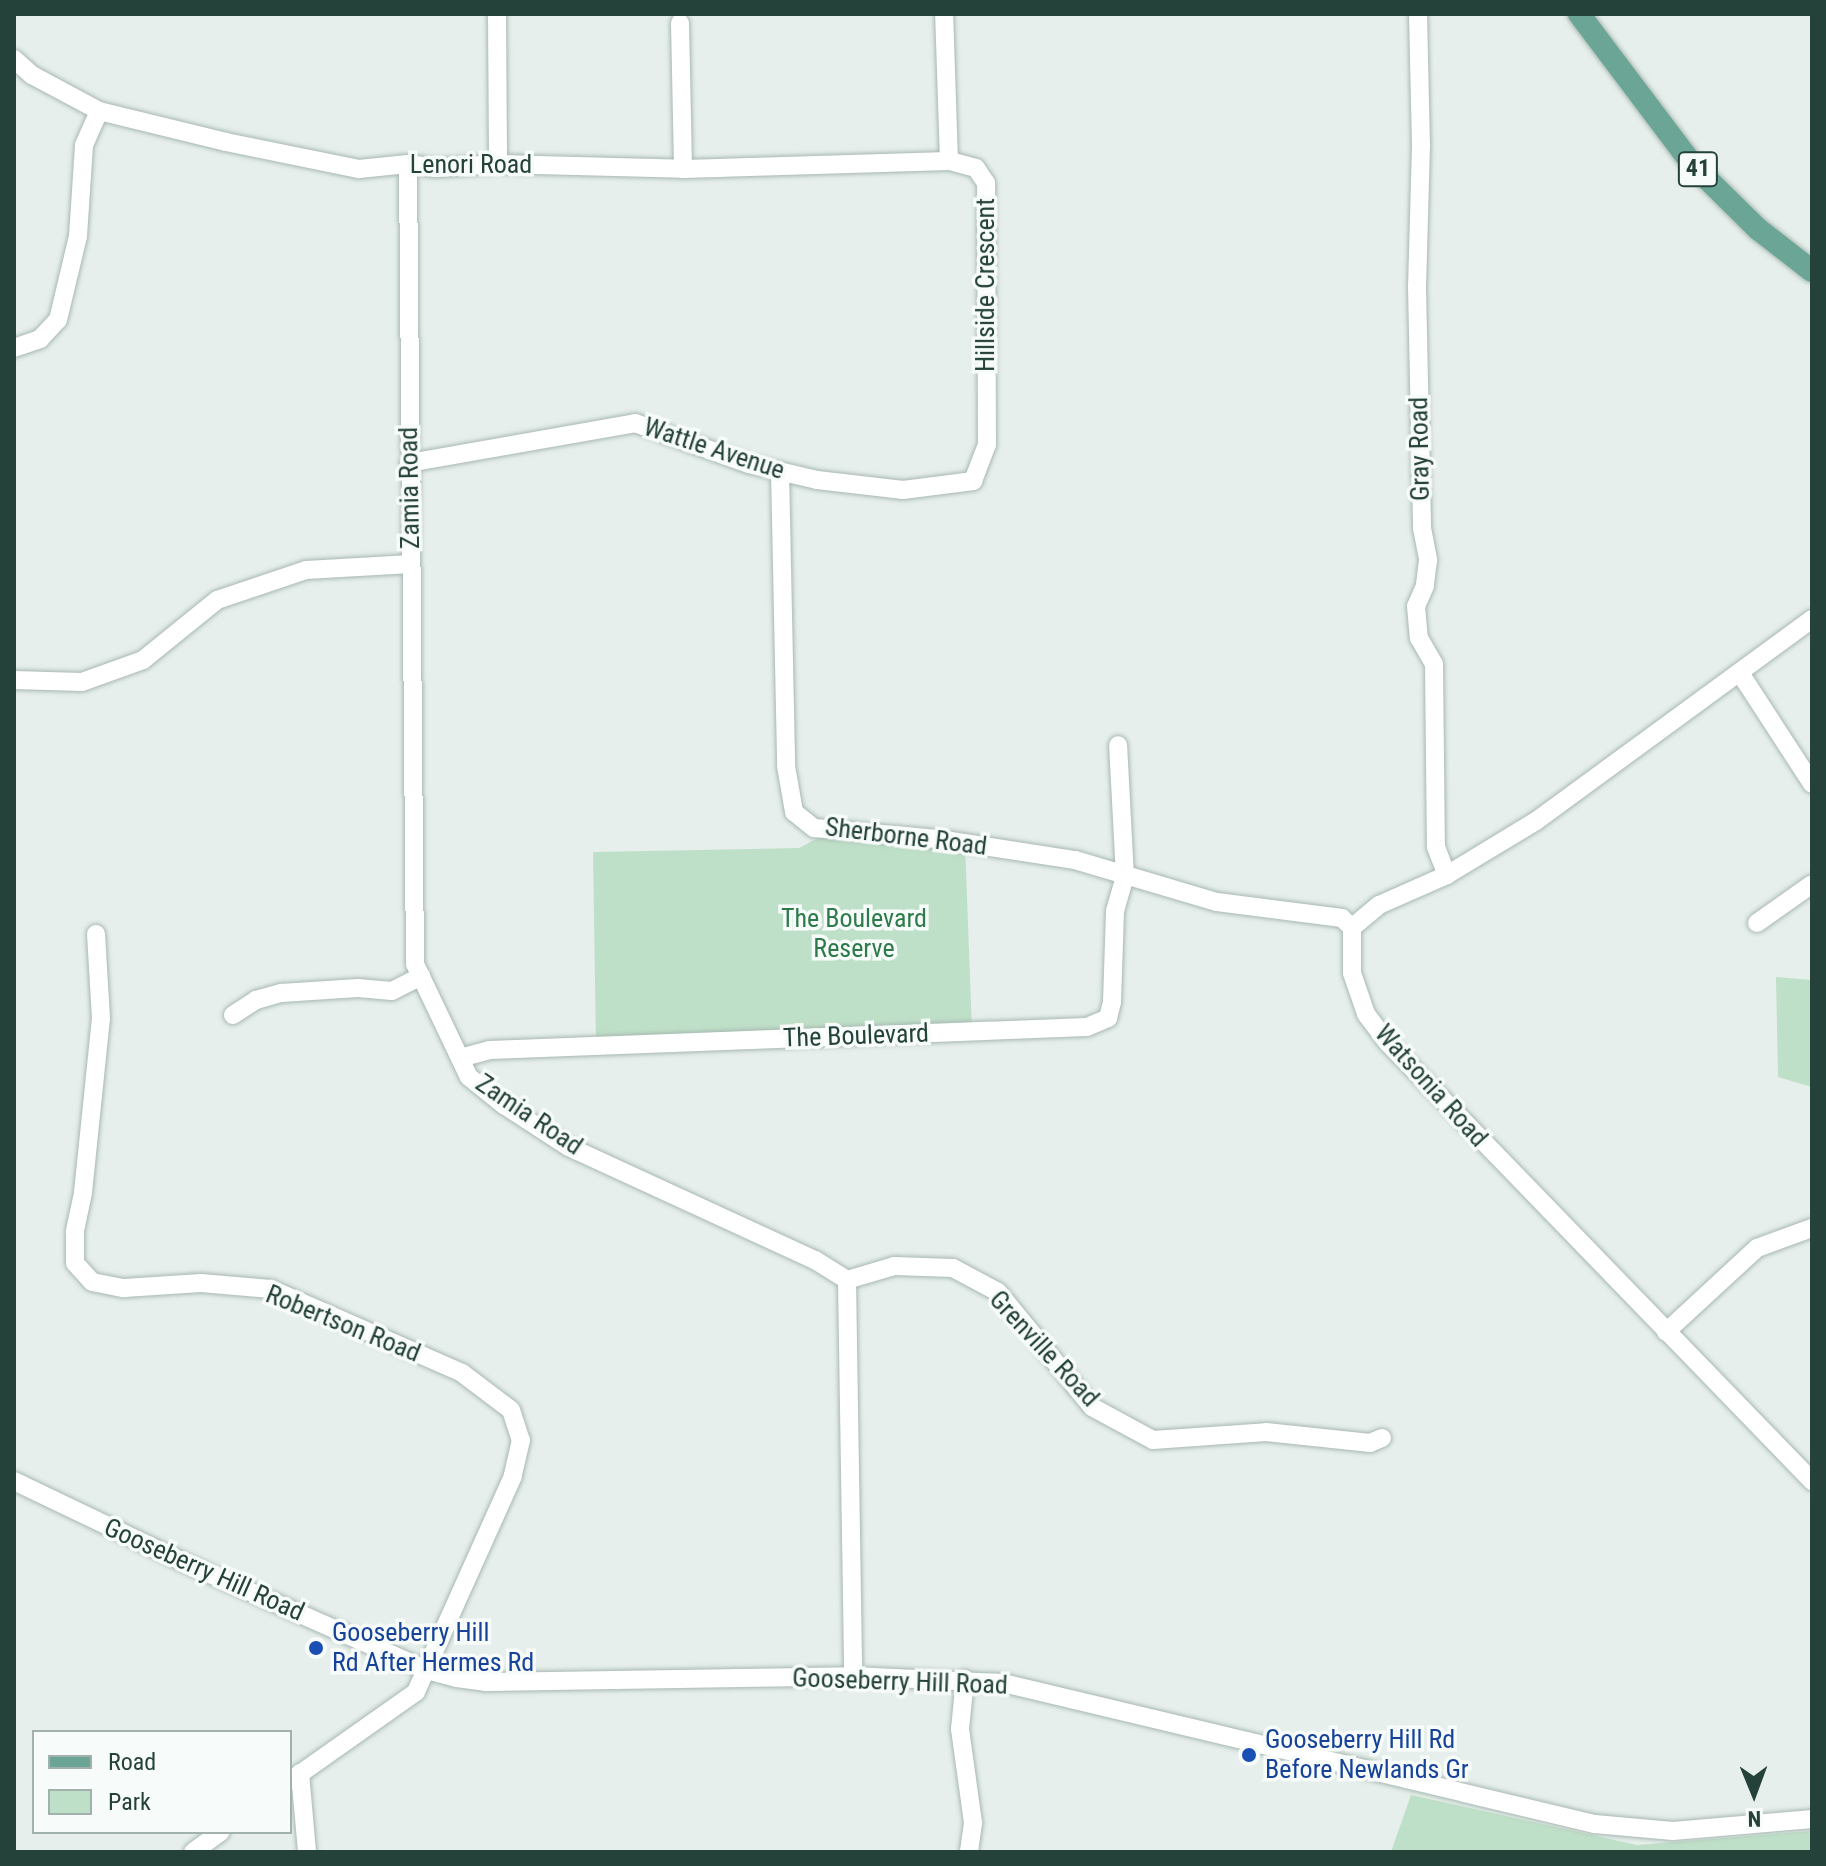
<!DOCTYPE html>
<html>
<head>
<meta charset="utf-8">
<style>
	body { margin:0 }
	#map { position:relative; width:1826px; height:1866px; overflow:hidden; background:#e6efeb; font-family:"Roboto Condensed",sans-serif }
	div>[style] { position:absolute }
	.green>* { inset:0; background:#bfe0c8 }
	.roads { filter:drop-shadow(0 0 2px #a8b8b2) drop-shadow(0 0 2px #a8b8b2) }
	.minor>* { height:18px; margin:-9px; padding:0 9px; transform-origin:9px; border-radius:9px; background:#fff }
	.major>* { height:22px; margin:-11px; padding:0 11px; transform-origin:11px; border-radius:11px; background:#6aa596 }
	.dots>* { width:22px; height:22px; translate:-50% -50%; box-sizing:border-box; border:4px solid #f7fbf9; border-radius:50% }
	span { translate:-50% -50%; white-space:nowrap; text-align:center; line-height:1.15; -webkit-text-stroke:7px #f7fbf9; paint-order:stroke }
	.shield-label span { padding:2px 6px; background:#f7fbf9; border:2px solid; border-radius:6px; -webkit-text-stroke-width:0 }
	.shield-label { font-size:24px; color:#24423a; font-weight:700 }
	.street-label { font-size:26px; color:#24423a }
	.park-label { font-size:26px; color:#2d7a4b }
	.transit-label { font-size:26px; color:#164399 }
	.left { translate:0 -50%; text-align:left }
	.frame { position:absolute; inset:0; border:16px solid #24423a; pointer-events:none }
	.legend { position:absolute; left:32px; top:1730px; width:260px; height:104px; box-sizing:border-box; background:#f7fbf9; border:2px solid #a3b1ad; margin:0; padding:10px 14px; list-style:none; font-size:24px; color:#24423a }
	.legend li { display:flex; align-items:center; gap:16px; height:40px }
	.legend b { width:40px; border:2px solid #a3b1ad }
	.north { position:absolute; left:1714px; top:1754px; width:80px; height:80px; -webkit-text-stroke:6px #f7fbf9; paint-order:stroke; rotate:179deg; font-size:22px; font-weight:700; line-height:32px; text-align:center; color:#24423a }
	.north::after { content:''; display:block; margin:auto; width:28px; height:36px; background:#24423a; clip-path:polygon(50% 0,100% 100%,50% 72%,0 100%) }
</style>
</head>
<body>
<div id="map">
	<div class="green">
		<i style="clip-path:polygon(833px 830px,965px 843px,972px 1031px,596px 1046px,593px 852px,799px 848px)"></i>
		<i style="clip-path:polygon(1776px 977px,1812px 980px,1812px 1087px,1778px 1077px)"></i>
		<i style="clip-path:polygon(1411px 1795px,1637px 1845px,1812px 1831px,1812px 1852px,1391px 1852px)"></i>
	</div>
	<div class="roads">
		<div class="minor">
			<i style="left:497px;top:14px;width:150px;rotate:89.6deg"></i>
			<i style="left:1418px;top:14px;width:131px;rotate:88.7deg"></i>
			<i style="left:1421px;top:145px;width:141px;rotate:91.6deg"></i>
			<i style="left:1417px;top:286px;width:242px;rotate:88.8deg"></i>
			<i style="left:1422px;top:528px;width:33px;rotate:79deg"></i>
			<i style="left:1428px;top:560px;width:26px;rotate:97deg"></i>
			<i style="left:1425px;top:586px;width:22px;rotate:114deg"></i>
			<i style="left:1416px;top:606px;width:32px;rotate:85deg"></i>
			<i style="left:1419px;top:638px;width:30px;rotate:60deg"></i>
			<i style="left:1434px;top:664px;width:183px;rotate:89.4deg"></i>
			<i style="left:1436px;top:847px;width:30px;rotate:69deg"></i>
			<i style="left:680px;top:23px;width:146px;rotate:88.8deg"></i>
			<i style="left:14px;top:59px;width:24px;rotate:42deg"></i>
			<i style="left:32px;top:75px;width:76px;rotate:28.2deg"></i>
			<i style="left:99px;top:111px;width:131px;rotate:13.7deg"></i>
			<i style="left:226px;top:142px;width:136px;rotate:11.5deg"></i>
			<i style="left:359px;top:169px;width:49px;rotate:-5.8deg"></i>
			<i style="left:408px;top:164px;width:27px;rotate:8deg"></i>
			<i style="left:435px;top:168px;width:63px;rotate:-3.6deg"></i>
			<i style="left:498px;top:164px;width:185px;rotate:1.5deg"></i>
			<i style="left:683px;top:169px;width:266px;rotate:-1.7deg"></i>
			<i style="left:408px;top:164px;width:800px;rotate:89.5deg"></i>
			<i style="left:415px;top:964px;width:125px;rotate:64.5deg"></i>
			<i style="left:469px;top:1077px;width:45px;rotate:38.7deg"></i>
			<i style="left:504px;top:1105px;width:77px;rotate:32.9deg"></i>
			<i style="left:569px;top:1147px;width:271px;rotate:24.7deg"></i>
			<i style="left:815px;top:1260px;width:38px;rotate:32deg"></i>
			<i style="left:847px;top:1280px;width:396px;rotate:89.1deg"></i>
			<i style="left:14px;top:348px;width:28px;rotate:-19deg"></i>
			<i style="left:40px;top:339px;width:26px;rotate:-47deg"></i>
			<i style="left:58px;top:320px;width:86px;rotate:-76.6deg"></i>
			<i style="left:78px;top:236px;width:91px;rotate:-86.2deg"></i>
			<i style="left:84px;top:145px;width:37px;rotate:-66deg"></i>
			<i style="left:409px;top:463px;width:230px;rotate:-10deg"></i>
			<i style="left:635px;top:423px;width:121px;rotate:19.8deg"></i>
			<i style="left:749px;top:464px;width:70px;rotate:13.2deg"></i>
			<i style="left:817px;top:480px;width:87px;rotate:6.6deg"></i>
			<i style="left:903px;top:490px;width:71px;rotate:-7.3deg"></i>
			<i style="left:973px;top:481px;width:39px;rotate:-69deg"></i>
			<i style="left:987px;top:445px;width:262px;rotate:-90.2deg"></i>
			<i style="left:986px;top:183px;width:18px;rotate:-124deg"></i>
			<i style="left:976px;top:168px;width:28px;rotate:-165deg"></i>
			<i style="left:949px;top:161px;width:147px;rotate:-91.9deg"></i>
			<i style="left:780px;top:471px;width:295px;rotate:88.8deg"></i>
			<i style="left:786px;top:766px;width:47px;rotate:80.1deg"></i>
			<i style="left:794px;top:812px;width:26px;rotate:39deg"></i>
			<i style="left:814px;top:828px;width:124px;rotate:5.1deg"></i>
			<i style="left:938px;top:839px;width:139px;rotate:8.7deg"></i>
			<i style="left:1075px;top:860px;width:148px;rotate:16.5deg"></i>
			<i style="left:1217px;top:902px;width:126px;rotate:7.3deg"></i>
			<i style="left:1342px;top:918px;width:14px;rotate:45deg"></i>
			<i style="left:1812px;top:619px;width:342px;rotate:143.8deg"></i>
			<i style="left:1536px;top:821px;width:104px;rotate:148.8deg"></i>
			<i style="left:1447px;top:875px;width:74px;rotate:156.2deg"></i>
			<i style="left:1379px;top:905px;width:35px;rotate:140deg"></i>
			<i style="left:1352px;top:928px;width:45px;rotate:90deg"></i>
			<i style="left:1352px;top:973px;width:43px;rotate:71.1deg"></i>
			<i style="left:1366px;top:1014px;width:36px;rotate:53deg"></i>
			<i style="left:1388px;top:1043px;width:610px;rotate:45.93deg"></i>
			<i style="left:1740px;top:673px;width:132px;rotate:57deg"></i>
			<i style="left:14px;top:680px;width:68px;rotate:1.7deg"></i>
			<i style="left:82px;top:682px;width:65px;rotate:-19.8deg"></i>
			<i style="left:143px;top:660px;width:95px;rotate:-39deg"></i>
			<i style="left:217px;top:600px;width:94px;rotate:-18.6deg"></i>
			<i style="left:306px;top:570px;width:105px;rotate:-3.3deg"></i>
			<i style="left:1757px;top:923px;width:67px;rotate:-35.3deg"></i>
			<i style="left:96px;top:934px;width:84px;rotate:86.6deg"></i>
			<i style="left:101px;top:1018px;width:176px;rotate:95.9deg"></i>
			<i style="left:83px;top:1193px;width:40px;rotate:102deg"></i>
			<i style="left:75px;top:1232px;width:31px;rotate:90deg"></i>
			<i style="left:75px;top:1263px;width:25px;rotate:48deg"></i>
			<i style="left:92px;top:1282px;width:33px;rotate:11deg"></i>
			<i style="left:124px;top:1288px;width:77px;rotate:-3.7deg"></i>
			<i style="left:201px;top:1283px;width:70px;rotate:4.9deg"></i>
			<i style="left:271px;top:1289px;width:209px;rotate:23.7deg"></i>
			<i style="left:462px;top:1373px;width:61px;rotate:37.1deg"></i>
			<i style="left:511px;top:1410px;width:32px;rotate:72deg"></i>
			<i style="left:521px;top:1440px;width:37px;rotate:103deg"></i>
			<i style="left:513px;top:1476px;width:237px;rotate:114.2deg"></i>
			<i style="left:416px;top:1692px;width:154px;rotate:144.8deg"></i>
			<i style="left:233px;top:1015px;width:27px;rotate:-33deg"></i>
			<i style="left:256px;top:1000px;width:26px;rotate:-16deg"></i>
			<i style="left:281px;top:993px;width:77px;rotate:-3.7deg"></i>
			<i style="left:358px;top:988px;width:34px;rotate:5deg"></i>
			<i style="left:392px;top:991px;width:33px;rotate:-27deg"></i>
			<i style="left:460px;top:1058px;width:31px;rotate:-15deg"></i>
			<i style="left:490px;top:1050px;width:597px;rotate:-2.21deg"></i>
			<i style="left:1087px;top:1027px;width:23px;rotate:-23deg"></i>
			<i style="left:1108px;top:1018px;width:16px;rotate:-76deg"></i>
			<i style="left:1112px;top:1002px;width:91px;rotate:-88.1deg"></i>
			<i style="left:1115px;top:911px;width:35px;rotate:-74deg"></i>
			<i style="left:1125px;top:877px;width:132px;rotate:-93deg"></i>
			<i style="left:847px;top:1280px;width:49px;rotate:-16.6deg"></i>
			<i style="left:894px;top:1266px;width:59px;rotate:1.9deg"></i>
			<i style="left:953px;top:1268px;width:51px;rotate:28.1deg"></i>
			<i style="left:998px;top:1292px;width:149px;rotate:50.7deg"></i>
			<i style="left:1092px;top:1407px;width:69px;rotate:28.4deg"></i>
			<i style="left:1153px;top:1440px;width:113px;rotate:-4deg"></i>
			<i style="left:1266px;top:1432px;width:105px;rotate:6deg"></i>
			<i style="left:1370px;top:1443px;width:13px;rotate:-23deg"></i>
			<i style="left:1666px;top:1332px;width:124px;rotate:-42.7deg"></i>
			<i style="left:1757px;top:1248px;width:59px;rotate:-20deg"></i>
			<i style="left:14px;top:1481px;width:187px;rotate:25.6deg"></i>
			<i style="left:183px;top:1562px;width:267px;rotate:23.9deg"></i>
			<i style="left:427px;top:1670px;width:31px;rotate:15deg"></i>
			<i style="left:457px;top:1678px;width:30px;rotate:8deg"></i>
			<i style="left:487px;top:1682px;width:366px;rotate:-0.9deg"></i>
			<i style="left:853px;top:1676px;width:150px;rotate:2.7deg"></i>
			<i style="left:1003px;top:1683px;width:609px;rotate:13.4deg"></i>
			<i style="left:1595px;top:1824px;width:78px;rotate:5.1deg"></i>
			<i style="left:1673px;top:1831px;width:140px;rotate:-4.9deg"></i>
			<i style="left:965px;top:1679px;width:50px;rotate:95.7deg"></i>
			<i style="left:960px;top:1729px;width:95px;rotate:82.1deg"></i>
			<i style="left:973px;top:1823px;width:29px;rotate:98deg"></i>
			<i style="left:300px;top:1773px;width:79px;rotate:84.9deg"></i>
			<i style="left:193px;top:1852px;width:34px;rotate:-36deg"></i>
		</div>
		<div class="major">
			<i style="left:1579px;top:14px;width:188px;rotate:53deg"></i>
			<i style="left:1692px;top:164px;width:93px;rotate:44.6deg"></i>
			<i style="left:1758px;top:229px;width:68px;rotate:37.9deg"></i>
		</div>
	</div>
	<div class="dots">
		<i style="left:316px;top:1648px;background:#1a4fb4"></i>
		<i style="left:1249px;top:1755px;background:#1a4fb4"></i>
	</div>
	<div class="shield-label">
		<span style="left:1698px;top:169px">41</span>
	</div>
	<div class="street-label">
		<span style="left:471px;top:165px">Lenori Road</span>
		<span style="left:986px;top:285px;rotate:-90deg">Hillside Crescent</span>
		<span style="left:714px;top:449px;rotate:18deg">Wattle Avenue</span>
		<span style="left:1420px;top:449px;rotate:-91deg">Gray Road</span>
		<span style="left:410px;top:488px;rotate:-91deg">Zamia Road</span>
		<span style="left:906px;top:837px;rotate:7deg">Sherborne Road</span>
		<span style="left:856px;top:1036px;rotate:-2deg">The Boulevard</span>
		<span style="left:1431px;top:1086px;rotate:48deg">Watsonia Road</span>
		<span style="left:529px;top:1115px;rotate:34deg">Zamia Road</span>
		<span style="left:343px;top:1324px;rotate:22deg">Robertson Road</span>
		<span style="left:1044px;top:1349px;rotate:47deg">Grenville Road</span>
		<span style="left:204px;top:1570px;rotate:24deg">Gooseberry Hill Road</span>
		<span style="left:900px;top:1682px;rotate:2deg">Gooseberry Hill Road</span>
	</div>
	<div class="park-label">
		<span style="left:854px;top:934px">The Boulevard<br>Reserve</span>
	</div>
	<div class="transit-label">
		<span class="left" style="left:332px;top:1648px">Gooseberry Hill<br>Rd After Hermes Rd</span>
		<span class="left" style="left:1265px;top:1755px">Gooseberry Hill Rd<br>Before Newlands Gr</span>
	</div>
	<div class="frame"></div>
	<ul class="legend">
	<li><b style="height:10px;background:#6aa596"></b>Road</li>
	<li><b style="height:22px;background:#bfe0c8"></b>Park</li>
	</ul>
	<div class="north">N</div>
</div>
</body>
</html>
